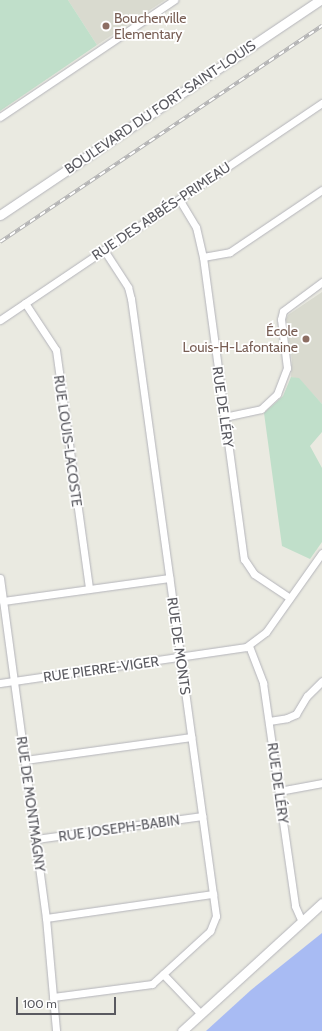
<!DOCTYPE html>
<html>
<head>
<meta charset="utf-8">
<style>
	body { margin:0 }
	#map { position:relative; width:322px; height:1031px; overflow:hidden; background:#eaeae1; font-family:Cabin,sans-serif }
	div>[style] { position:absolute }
	.education>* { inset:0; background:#d9dacf }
	.green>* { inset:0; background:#c0dfca }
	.water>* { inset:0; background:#a8bbf3 }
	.roads { filter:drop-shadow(0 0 1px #b4b4ba) drop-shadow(0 0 1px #b4b4ba) }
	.minor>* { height:7px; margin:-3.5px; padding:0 3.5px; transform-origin:3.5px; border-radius:3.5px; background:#fff }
	.tertiary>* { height:9px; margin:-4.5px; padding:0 4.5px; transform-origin:4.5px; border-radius:4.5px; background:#fff }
	.rail>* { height:3.5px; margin-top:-1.75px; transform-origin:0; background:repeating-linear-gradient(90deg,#fff 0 6px,#b3b3b4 0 12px); box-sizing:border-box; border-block:1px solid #b3b3b4 }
	.dots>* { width:11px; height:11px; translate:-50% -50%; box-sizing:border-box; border:2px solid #fff; border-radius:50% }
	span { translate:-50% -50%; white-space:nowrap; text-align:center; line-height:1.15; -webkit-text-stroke:3.5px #fff; paint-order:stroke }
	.education-label { font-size:14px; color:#785e54 }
	.left { translate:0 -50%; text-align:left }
	.right { translate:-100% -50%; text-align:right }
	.street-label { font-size:14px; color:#5a5a60 }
	.scale { position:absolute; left:16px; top:997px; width:100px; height:18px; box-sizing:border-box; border:2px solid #5a5a60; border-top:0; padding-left:5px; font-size:12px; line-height:14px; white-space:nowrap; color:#5a5a60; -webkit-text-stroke:3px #fff; paint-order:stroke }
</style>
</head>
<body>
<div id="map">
	<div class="education">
		<i style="clip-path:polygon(68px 0,165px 0,97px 45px)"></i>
		<i style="clip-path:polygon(322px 292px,322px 404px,299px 379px,291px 377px,292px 360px,286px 319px,288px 315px)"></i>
	</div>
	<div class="green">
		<i style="clip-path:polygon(0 0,68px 0,97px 45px,0 111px)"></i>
		<i style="clip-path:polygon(291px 377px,299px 378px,322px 404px,322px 432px,310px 446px,322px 468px,322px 542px,310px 559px,282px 546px,264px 413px,283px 396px)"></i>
	</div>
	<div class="water">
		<i style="clip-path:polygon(322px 933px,322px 1031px,206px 1031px,251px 990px)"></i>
	</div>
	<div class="roads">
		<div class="minor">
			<i style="left:0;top:117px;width:210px;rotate:-33.9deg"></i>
			<i style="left:179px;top:199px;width:33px;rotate:59deg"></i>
			<i style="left:196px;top:227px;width:31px;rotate:77deg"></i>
			<i style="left:203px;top:257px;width:305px;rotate:82.3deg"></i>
			<i style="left:244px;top:559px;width:18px;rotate:56deg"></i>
			<i style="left:254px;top:574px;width:43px;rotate:33.7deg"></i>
			<i style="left:203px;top:257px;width:27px;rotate:-10deg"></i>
			<i style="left:230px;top:252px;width:111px;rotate:-34deg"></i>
			<i style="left:25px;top:303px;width:56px;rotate:56.6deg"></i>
			<i style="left:56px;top:350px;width:241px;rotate:82.1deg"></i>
			<i style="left:0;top:320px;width:388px;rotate:-34deg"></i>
			<i style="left:224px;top:417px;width:38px;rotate:-12deg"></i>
			<i style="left:261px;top:409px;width:22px;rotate:-43deg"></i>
			<i style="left:277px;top:394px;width:28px;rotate:-69deg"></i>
			<i style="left:287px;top:368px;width:49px;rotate:-97deg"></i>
			<i style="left:281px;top:319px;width:8px;rotate:-76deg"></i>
			<i style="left:283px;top:311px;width:49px;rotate:-36.6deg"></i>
			<i style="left:0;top:578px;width:343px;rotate:82.3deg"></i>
			<i style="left:46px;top:918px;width:113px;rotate:84.9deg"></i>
			<i style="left:3px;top:601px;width:168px;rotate:-7.9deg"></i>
			<i style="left:249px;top:646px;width:40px;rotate:69deg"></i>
			<i style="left:263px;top:683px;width:225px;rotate:81.8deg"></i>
			<i style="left:295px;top:906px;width:17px;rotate:66deg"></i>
			<i style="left:0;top:683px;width:249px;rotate:-8.3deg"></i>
			<i style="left:246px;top:647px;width:25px;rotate:-37deg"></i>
			<i style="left:266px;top:632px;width:97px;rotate:-54.7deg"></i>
			<i style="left:269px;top:721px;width:18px;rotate:-9deg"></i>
			<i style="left:287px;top:718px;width:10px;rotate:-24deg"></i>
			<i style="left:296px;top:714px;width:21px;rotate:-59deg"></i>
			<i style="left:307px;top:696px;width:21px;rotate:-45deg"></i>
			<i style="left:25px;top:760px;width:168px;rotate:-7.9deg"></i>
			<i style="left:279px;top:791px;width:44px;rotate:-10.5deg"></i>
			<i style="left:36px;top:839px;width:168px;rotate:-7.9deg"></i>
			<i style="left:46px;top:918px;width:169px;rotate:-8.2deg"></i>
			<i style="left:163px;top:974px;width:55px;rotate:46.5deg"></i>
			<i style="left:53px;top:997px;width:100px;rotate:-7.5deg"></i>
			<i style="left:152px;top:984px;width:79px;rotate:-42.4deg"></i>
			<i style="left:210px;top:931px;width:16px;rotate:-68deg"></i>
			<i style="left:216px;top:916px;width:623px;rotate:-97.84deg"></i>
			<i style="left:131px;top:299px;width:12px;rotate:-104deg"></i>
			<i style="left:128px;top:287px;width:44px;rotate:-123deg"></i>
		</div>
		<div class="tertiary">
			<i style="left:0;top:215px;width:386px;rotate:-33.9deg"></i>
			<i style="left:182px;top:1031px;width:190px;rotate:-42.4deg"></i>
		</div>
	</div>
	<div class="rail">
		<i style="left:0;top:242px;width:388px;rotate:-33.9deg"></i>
	</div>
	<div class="dots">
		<i style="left:106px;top:26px;background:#8d6e63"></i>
		<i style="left:306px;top:339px;background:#8d6e63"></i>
	</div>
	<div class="education-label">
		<span class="left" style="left:114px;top:26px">Boucherville<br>Elementary</span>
		<span class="right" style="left:298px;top:339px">École<br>Louis-H-Lafontaine</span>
	</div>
	<div class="street-label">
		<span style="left:160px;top:107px;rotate:-34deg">BOULEVARD DU FORT-SAINT-LOUIS</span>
		<span style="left:161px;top:211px;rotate:-34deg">RUE DES ABBÉS-PRIMEAU</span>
		<span style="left:223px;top:407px;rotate:82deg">RUE DE LÉRY</span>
		<span style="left:68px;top:441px;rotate:82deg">RUE LOUIS-LACOSTE</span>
		<span style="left:179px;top:646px;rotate:82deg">RUE DE MONTS</span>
		<span style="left:101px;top:669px;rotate:-8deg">RUE PIERRE-VIGER</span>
		<span style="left:278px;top:783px;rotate:82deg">RUE DE LÉRY</span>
		<span style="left:31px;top:804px;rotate:82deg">RUE DE MONTMAGNY</span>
		<span style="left:119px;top:828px;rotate:-8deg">RUE JOSEPH-BABIN</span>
	</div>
	<div class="scale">100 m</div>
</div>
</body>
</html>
